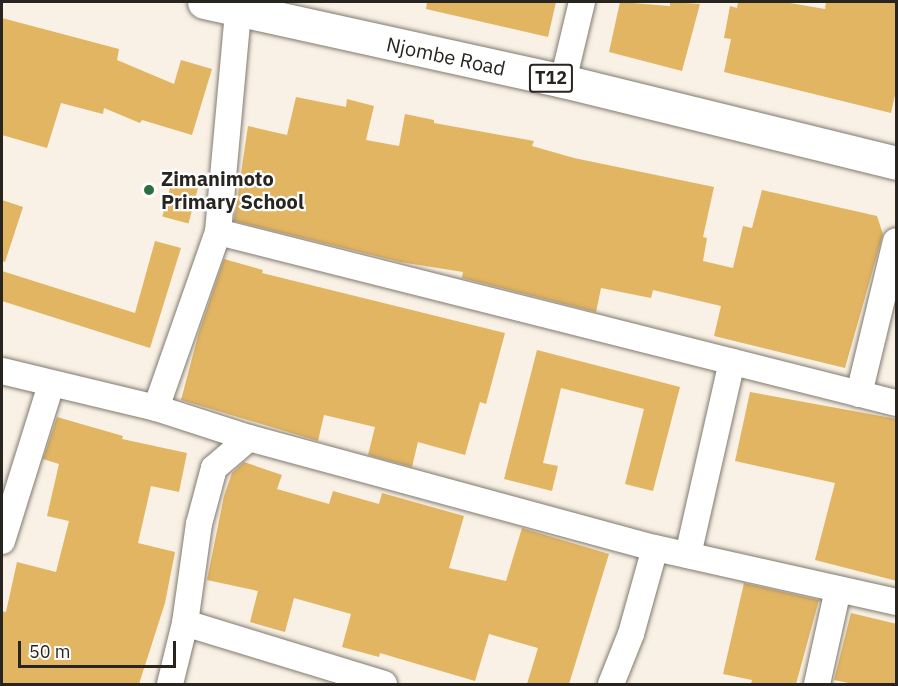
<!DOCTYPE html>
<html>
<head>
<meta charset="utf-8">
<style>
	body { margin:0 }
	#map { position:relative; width:898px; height:686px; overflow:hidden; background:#f9f1e5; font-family:"IBM Plex Sans",sans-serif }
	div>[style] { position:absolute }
	.building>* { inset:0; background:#e1b562; transform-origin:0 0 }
	.roads { filter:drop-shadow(0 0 2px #807a6f) drop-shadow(0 0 2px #807a6f) }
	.minor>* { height:26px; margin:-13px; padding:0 13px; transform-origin:13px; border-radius:13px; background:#fff }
	.highway>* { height:33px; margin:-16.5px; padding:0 16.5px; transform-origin:16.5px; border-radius:16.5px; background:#fff }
	.dots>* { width:16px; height:16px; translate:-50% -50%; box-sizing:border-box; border:3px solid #fff; border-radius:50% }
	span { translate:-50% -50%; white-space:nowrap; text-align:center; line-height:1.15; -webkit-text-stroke:4.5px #fff; paint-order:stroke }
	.shield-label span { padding:2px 4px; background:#fff; border:2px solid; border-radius:4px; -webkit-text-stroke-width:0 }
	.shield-label { font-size:18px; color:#282520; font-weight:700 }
	.street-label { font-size:20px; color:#282520 }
	.poi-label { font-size:20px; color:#282520; font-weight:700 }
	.left { translate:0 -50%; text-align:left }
	.frame { position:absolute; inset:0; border:3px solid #282520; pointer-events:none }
	.scale { position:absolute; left:18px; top:641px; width:158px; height:27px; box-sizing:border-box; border:3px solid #282520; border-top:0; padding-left:8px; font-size:18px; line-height:21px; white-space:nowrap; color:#282520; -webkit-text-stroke:4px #fff; paint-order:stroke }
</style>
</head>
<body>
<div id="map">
	<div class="building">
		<i style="clip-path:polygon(427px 2px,556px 2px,548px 37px,426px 9px)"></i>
		<i style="clip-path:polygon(620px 2px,670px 6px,670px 2px,700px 4px,682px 71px,609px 52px)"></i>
		<i style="clip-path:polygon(738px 2px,784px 2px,825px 9px,826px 2px,897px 2px,897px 86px,891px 113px,724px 72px,731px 39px,724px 38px,730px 6px,737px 8px)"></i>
		<i style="clip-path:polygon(2px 18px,119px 49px,117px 60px,174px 84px,181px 60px,212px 69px,192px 135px,142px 120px,140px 123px,104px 108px,103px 114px,61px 103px,47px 148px,2px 135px)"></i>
		<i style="clip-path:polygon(296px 97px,346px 107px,347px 99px,374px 106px,366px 140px,399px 146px,405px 114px,434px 120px,434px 123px,534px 141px,532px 146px,574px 158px,714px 187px,703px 237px,707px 238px,703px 261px,733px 268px,743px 226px,752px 228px,762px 190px,877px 216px,883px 234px,845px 368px,714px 336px,721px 306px,653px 290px,651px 298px,601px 288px,596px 312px,462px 278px,463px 272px,400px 262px,234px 221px,248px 126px,287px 135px)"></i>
		<i style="left:174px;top:173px;width:27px;height:45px;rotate:15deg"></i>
		<i style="clip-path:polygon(2px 200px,23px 207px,5px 262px,2px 261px)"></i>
		<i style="clip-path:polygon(155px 241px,181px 248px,150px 348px,2px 301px,2px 271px,135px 313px)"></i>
		<i style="clip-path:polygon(224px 259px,263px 270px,262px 273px,505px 333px,486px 404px,480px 402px,465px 455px,418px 442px,412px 467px,368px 455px,375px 427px,324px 415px,318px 441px,181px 400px,199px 332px)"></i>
		<i style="clip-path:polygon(537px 350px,680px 387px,653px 491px,625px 484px,644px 409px,561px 388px,543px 463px,558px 466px,552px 491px,504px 479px)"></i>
		<i style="clip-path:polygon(750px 392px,897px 419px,897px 581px,815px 560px,835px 483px,735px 461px)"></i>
		<i style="clip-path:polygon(57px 417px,123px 436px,122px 439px,187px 453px,179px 492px,151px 486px,138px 543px,175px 552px,165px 603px,139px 684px,2px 684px,2px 611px,6px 612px,17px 562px,56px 572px,69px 521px,47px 516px,59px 464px,43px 459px)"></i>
		<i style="clip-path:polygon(244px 462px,282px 475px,277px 489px,329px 504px,333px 491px,379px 504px,382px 493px,464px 516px,449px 568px,506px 581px,522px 528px,609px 554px,569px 684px,527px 684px,538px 648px,489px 634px,475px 681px,380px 653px,379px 657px,342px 647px,351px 614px,294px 598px,285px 632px,250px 622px,258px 591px,207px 580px,224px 496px,232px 473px)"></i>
		<i style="clip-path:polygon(744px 583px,819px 600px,796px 684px,751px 684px,752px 680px,723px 674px)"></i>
		<i style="clip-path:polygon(851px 613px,897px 624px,897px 684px,853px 684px,834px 680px)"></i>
	</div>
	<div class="roads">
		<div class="minor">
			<i style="left:563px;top:81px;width:81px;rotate:-76.5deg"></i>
			<i style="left:218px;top:232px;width:699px;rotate:14.16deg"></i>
			<i style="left:2px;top:371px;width:158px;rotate:13.5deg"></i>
			<i style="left:156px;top:408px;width:98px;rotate:17.9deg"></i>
			<i style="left:249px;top:438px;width:421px;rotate:15.2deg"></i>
			<i style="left:655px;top:548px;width:247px;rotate:12.6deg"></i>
			<i style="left:859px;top:394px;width:157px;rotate:-76.4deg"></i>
			<i style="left:156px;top:408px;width:187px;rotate:-70.6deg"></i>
			<i style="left:218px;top:232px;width:231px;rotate:-84.8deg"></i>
			<i style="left:2px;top:541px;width:164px;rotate:-72.6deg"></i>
			<i style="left:688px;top:555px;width:198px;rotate:-77.2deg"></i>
			<i style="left:185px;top:623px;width:208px;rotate:17deg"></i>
			<i style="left:170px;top:684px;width:63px;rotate:-76.2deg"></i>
			<i style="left:185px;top:623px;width:100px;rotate:-82deg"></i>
			<i style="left:199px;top:524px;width:58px;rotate:-75deg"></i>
			<i style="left:214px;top:468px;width:46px;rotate:-40.6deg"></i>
			<i style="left:611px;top:684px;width:54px;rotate:-68.2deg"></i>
			<i style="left:631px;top:634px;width:89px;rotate:-74.4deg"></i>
			<i style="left:817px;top:684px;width:97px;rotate:-77.5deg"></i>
		</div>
		<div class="highway">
			<i style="left:204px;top:2px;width:368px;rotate:12.4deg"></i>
			<i style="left:563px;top:81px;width:343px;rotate:13.8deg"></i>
		</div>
	</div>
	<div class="dots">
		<i style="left:149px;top:190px;background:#2b703c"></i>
	</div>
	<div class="shield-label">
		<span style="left:551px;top:78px">T12</span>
	</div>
	<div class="street-label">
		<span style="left:446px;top:56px;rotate:12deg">Njombe Road</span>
	</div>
	<div class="poi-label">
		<span class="left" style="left:161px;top:190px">Zimanimoto<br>Primary School</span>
	</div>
	<div class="frame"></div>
	<div class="scale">50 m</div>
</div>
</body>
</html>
